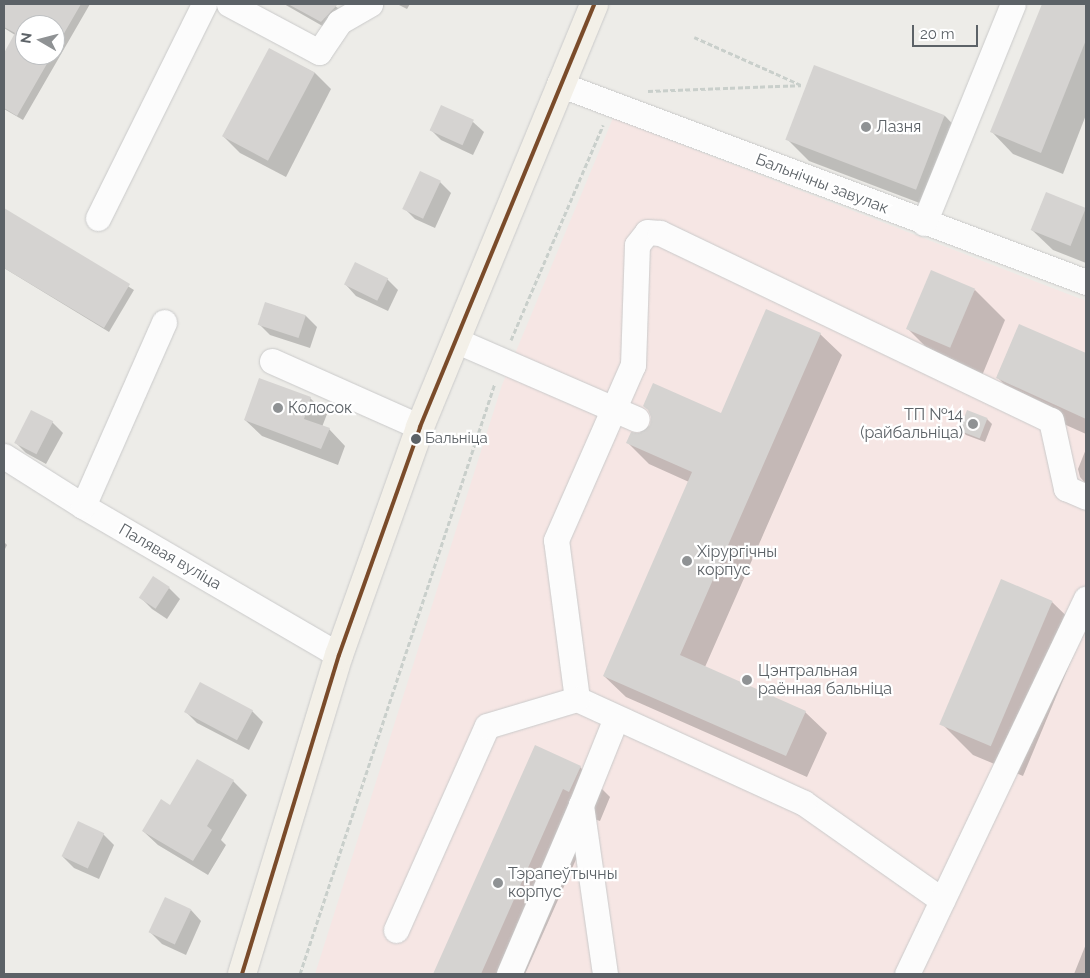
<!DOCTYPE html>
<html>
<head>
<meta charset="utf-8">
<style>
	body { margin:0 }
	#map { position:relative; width:1090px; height:978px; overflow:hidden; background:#edece8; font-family:Raleway,sans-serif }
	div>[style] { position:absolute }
	.medical>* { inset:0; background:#f6e6e4 }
	.shadow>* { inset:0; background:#0003 }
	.building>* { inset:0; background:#d5d3d1; transform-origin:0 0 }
	.path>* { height:3px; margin-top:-1.5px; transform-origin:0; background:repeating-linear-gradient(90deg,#c9cfcb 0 5px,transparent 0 7.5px) }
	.roads { filter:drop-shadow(0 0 1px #cacaca) drop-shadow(0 0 1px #cacaca) }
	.minor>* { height:25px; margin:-12.5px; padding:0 12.5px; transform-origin:12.5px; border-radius:12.5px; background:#fcfcfc }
	.major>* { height:28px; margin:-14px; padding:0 14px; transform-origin:14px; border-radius:14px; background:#f3f0e8 }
	.bus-1>* { height:4px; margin:-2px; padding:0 2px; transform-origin:2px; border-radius:2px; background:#7a4b2a }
	.dots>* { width:14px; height:14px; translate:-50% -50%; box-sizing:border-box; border:2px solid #fff; border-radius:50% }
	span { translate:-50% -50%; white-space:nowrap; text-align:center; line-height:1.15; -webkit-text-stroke:4.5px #fff; paint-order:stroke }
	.bus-label { font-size:15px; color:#5c6267 }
	.left { translate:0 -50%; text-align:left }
	.poi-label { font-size:16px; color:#5c6267 }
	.right { translate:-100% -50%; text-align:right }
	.street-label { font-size:16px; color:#5c6267 }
	.frame { position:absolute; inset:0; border:5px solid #5c6267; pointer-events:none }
	.north { position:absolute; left:15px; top:15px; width:50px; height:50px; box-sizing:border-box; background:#fff; border:1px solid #bec0c2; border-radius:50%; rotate:278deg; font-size:14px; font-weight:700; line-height:20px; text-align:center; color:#5c6267 }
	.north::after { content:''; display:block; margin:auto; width:18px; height:22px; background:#8f9294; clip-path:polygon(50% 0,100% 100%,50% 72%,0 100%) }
	.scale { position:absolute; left:912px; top:25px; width:66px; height:22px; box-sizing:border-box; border:2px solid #5c6267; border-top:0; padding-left:6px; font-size:15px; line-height:18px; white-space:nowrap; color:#5c6267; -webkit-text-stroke:4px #fff; paint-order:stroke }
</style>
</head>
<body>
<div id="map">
	<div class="medical">
		<i style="clip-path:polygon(613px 118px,1086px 301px,1086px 974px,315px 974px,502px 385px)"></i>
	</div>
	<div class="shadow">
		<i style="clip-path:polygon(evenodd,4px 4px,90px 4px,23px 120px,4px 109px,4px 55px,15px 35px,4px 28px,4px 4px,25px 25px,55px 25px,55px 55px,25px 55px,25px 25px)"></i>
		<i style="clip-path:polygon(284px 4px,333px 4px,348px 17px,333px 32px)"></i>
		<i style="clip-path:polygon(397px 4px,410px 4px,407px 9px)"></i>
		<i style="clip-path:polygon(1043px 4px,1086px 4px,1086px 115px,1063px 174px,1013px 154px,992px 132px)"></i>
		<i style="clip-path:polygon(269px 50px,315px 73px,331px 89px,286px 177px,240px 153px,224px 137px)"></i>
		<i style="clip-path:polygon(945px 116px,966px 138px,938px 210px,809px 161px,787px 139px)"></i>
		<i style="clip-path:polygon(473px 122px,484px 132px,473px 155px,441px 140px,430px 129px)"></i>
		<i style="clip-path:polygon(440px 182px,451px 193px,435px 228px,415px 219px,404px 208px)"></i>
		<i style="clip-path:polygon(1046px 194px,1086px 209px,1086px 263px,1053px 250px,1032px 230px)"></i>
		<i style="clip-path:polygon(4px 210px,134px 290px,109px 332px,4px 268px)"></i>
		<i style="clip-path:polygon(387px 279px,398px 290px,388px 311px,356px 296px,346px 285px)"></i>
		<i style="clip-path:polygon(975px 290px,1005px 320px,981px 378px,938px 359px,908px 329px)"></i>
		<i style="clip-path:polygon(266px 303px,306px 316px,317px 327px,310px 348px,270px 335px,259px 324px)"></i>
		<i style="clip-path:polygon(1019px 326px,1086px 355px,1086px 434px,1028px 408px,997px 377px)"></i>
		<i style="clip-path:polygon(820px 334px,842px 355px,705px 667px,805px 712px,827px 733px,807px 777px,626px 697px,604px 676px,689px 482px,649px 464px,628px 443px,639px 434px,722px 415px)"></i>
		<i style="clip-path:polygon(310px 398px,327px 414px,322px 427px,329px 429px,345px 446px,338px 465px,262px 436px,245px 420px)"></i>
		<i style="clip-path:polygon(987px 419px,992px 424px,985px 442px,966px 435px,961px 430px)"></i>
		<i style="clip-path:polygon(52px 422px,63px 433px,46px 464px,26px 453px,16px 443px)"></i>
		<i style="clip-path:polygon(1086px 449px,1086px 484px,1080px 477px,1078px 469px)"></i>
		<i style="clip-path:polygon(4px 542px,7px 545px,4px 551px)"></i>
		<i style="clip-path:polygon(169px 588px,180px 599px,167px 619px,152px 609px,141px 598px)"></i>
		<i style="clip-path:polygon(1052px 602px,1083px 632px,1023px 776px,973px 755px,942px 724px)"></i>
		<i style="clip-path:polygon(200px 684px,252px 711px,263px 722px,249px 750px,197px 723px,186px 712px)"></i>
		<i style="clip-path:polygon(535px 747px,580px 767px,610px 797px,600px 821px,594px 819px,525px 974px,434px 974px)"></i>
		<i style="clip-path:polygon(233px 781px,247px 795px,221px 840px,226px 845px,208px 875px,158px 845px,143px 831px,170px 806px)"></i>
		<i style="clip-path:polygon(103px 834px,114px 845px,99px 879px,74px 868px,63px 857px)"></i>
		<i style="clip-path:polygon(191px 910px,201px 921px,186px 955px,162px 944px,151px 933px)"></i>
		<i style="clip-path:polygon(1086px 944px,1086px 974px,1074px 974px)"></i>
	</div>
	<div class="building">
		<i style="clip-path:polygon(4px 4px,81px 4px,55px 49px,55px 25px,25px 25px,25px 55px,52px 55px,17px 116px,4px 108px,4px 53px,15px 33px,4px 27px)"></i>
		<i style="clip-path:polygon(288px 4px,338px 4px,321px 22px)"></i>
		<i style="clip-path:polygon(1042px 4px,1086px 4px,1086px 40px,1041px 153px,990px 132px)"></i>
		<i style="left:269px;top:48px;width:52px;height:100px;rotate:28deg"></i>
		<i style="left:814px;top:65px;width:140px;height:80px;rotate:21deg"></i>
		<i style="left:441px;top:105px;width:36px;height:28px;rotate:24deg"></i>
		<i style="left:420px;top:171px;width:23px;height:42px;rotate:25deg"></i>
		<i style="left:1046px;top:192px;width:43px;height:41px;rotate:22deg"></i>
		<i style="clip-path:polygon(4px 208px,130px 284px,104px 328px,4px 268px)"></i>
		<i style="left:355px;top:262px;width:37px;height:25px;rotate:26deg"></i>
		<i style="left:931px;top:270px;width:48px;height:64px;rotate:23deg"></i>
		<i style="left:265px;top:302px;width:43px;height:24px;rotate:18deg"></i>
		<i style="clip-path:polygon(766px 309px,821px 333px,680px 655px,806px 711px,786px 756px,603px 676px,692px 472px,626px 443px,631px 432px,639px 433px,650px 425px,651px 417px,648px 410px,643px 406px,653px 383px,721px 413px)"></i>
		<i style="clip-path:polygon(1019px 324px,1086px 353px,1086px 419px,996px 378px)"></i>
		<i style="clip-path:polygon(259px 378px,311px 397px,304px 419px,330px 428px,321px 449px,244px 420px)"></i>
		<i style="left:31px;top:410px;width:25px;height:37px;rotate:27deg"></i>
		<i style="left:967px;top:410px;width:22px;height:22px;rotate:21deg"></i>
		<i style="left:153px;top:576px;width:20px;height:26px;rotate:33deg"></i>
		<i style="left:1001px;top:579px;width:56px;height:158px;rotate:23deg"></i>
		<i style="left:200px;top:682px;width:60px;height:34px;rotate:28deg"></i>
		<i style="clip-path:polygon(535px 745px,581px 766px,569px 792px,563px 789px,481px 974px,433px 974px)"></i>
		<i style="clip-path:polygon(197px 759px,234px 780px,207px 826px,212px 830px,193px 861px,142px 831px,161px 799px,170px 805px)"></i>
		<i style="left:78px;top:821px;width:29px;height:39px;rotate:25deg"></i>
		<i style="left:165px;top:897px;width:29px;height:39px;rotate:25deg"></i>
	</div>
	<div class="path">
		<i style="left:648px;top:91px;width:153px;rotate:-2.2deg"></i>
		<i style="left:801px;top:85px;width:117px;rotate:-155.8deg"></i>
		<i style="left:511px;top:340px;width:234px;rotate:-66.8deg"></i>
		<i style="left:300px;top:974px;width:622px;rotate:-71.74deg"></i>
	</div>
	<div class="roads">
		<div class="minor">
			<i style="left:229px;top:4px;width:102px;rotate:28.1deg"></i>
			<i style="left:319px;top:52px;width:36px;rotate:-56deg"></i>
			<i style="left:339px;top:22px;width:36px;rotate:-30deg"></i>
			<i style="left:559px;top:84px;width:563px;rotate:20.59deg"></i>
			<i style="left:98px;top:218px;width:239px;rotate:-63.6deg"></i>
			<i style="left:924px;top:223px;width:236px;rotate:-67.9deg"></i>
			<i style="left:455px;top:340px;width:198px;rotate:23.5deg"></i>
			<i style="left:272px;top:361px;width:162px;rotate:24deg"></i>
			<i style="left:4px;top:456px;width:93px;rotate:32.3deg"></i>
			<i style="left:83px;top:506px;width:296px;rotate:30.2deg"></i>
			<i style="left:83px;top:506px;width:201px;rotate:-66.2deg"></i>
			<i style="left:942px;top:900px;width:169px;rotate:-144.9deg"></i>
			<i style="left:804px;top:803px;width:250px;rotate:-155.4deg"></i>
			<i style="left:577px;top:699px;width:160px;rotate:-97.5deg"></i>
			<i style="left:556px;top:540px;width:191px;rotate:-66.3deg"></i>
			<i style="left:633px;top:365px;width:120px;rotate:-88.1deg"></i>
			<i style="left:637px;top:245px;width:16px;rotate:-52deg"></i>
			<i style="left:647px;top:232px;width:13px;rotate:4deg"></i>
			<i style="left:660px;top:233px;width:433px;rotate:25.6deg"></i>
			<i style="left:1051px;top:420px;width:70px;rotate:77.6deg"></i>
			<i style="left:1066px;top:488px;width:22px;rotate:24deg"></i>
			<i style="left:396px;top:930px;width:223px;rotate:-66deg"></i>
			<i style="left:487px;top:726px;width:94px;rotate:-16.7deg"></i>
			<i style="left:509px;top:974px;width:184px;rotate:-66.9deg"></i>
			<i style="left:605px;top:974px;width:171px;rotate:-98.1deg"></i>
			<i style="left:581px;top:805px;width:94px;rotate:-68.1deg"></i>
			<i style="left:907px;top:974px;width:416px;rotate:-64.5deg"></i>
		</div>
		<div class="major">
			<i style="left:242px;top:974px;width:333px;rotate:-73.1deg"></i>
			<i style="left:339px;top:655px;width:242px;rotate:-70.4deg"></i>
			<i style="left:420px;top:427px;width:457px;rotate:-67.6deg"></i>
		</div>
	</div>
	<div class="bus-1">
		<i style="left:242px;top:974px;width:333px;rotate:-73.1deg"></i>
		<i style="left:339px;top:655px;width:242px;rotate:-70.4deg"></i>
		<i style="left:420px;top:427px;width:457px;rotate:-67.6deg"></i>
	</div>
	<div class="dots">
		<i style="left:866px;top:127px;background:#8f9294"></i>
		<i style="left:278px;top:408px;background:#8f9294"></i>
		<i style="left:973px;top:424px;background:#8f9294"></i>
		<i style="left:416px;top:439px;background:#5c6267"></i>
		<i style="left:687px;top:561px;background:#8f9294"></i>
		<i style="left:747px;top:680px;background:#8f9294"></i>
		<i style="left:498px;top:883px;background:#8f9294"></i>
	</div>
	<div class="bus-label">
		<span class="left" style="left:425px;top:439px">Бальніца</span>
	</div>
	<div class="poi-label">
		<span class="left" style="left:876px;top:127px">Лазня</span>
		<span class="left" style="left:288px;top:408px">Колосок</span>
		<span class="right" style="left:963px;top:424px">ТП №14<br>(райбальніца)</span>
		<span class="left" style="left:697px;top:561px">Хірургічны<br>корпус</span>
		<span class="left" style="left:758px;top:680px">Цэнтральная<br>раённая бальніца</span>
		<span class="left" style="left:508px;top:883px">Тэрапеўтычны<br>корпус</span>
	</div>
	<div class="street-label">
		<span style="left:822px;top:184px;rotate:21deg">Бальнічны завулак</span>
		<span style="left:170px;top:557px;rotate:30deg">Палявая вуліца</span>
	</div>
	<div class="frame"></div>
	<div class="north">N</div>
	<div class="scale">20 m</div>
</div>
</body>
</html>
